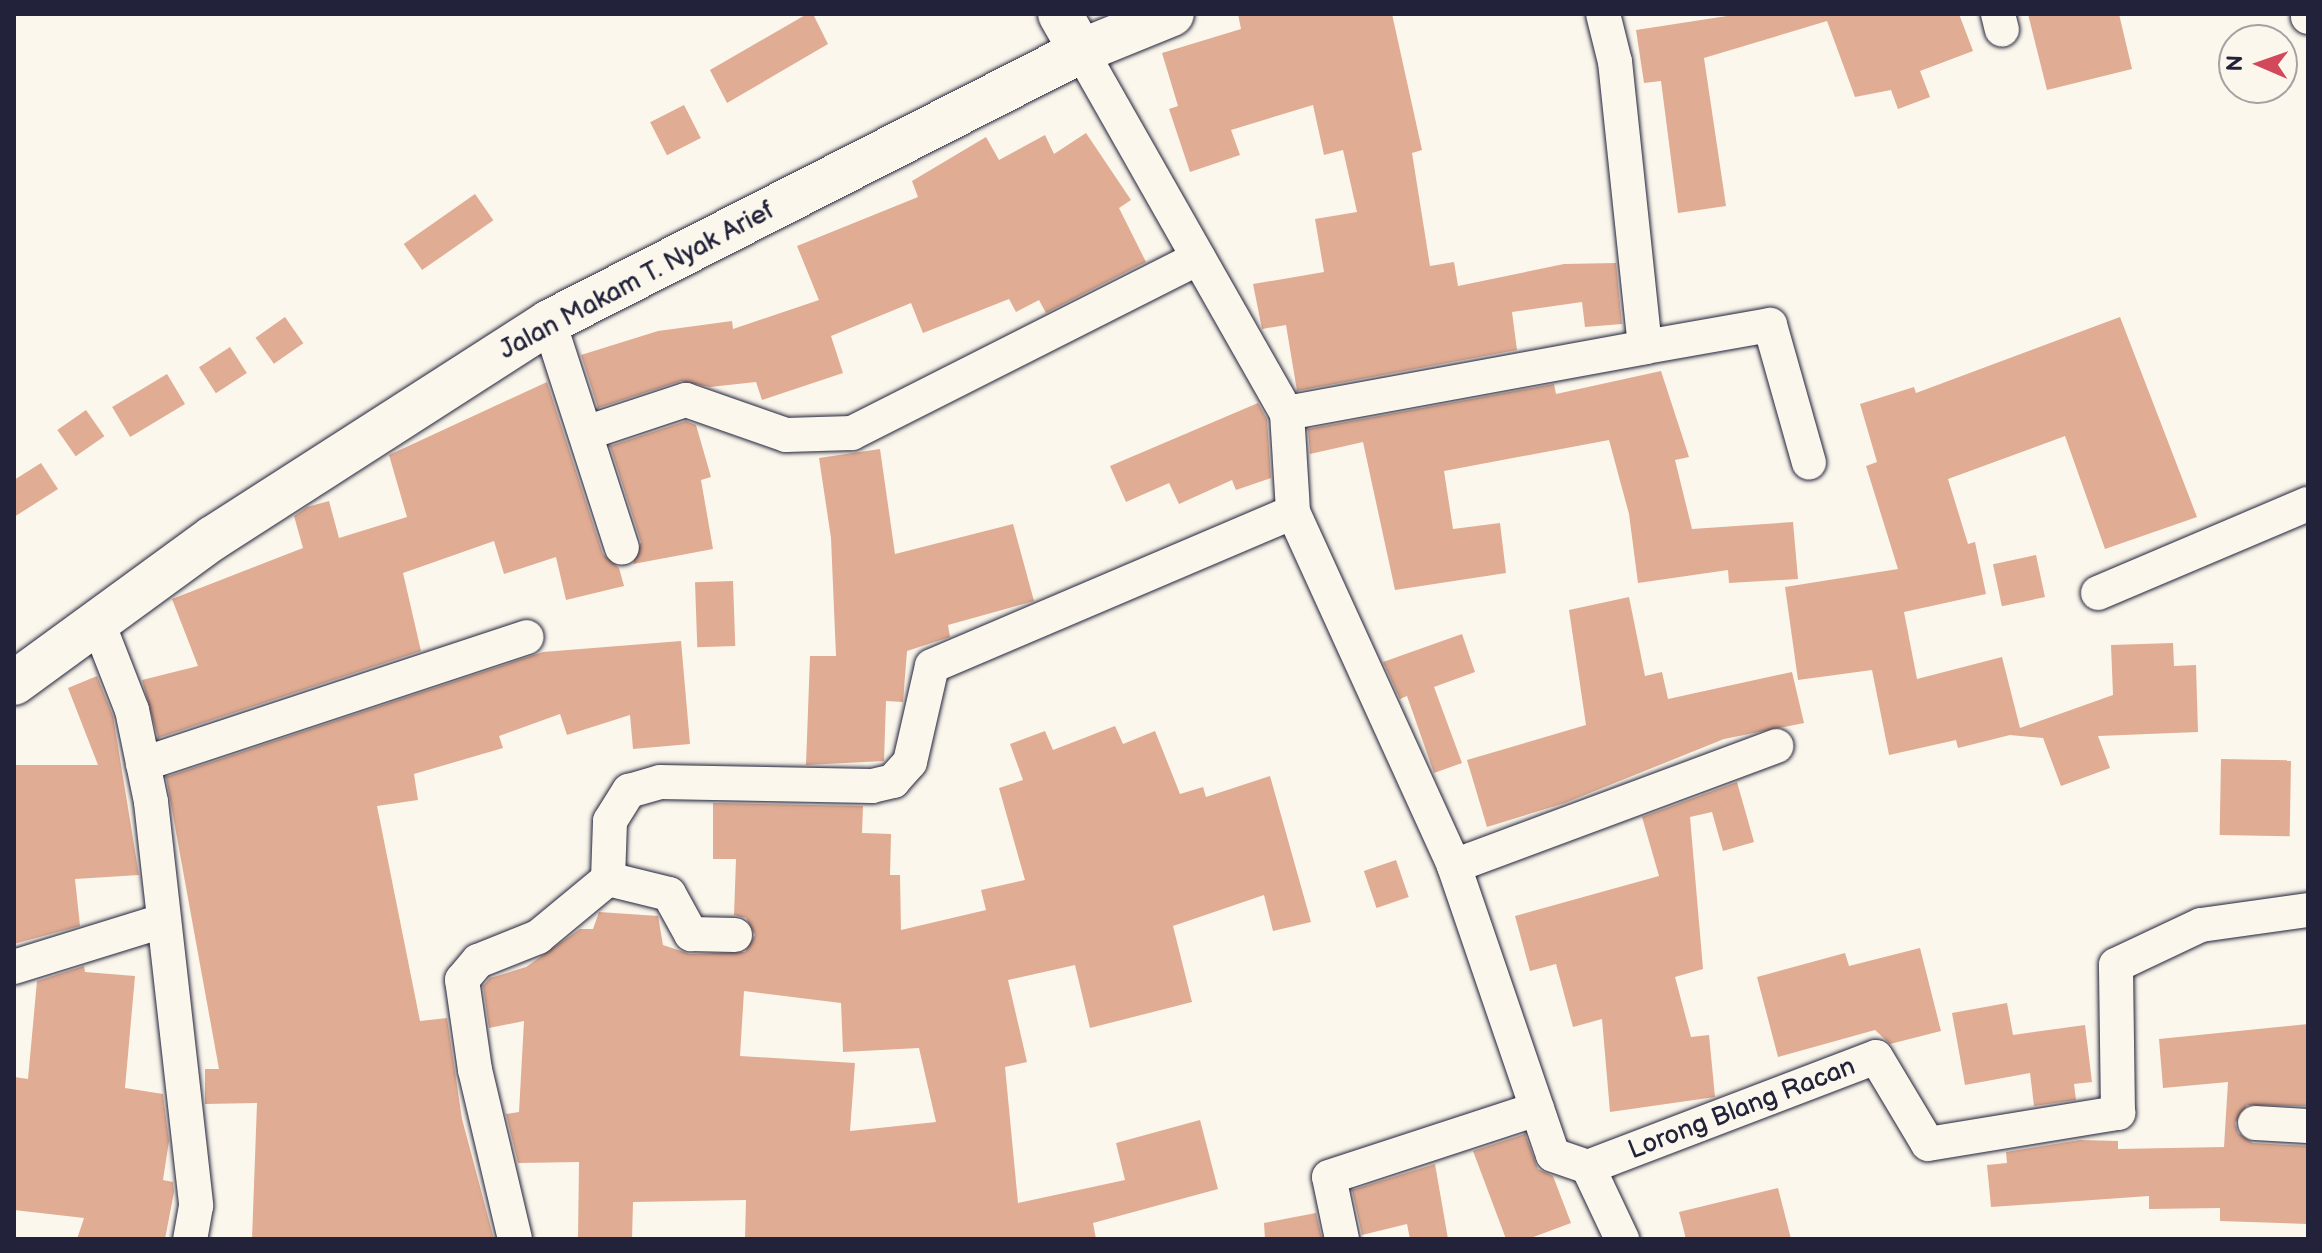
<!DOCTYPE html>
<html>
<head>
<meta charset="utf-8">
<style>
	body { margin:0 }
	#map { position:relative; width:2322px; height:1253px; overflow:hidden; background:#fbf7ec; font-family:"Balsamiq Sans",sans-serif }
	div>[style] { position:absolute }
	.building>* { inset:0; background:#e0ac93; transform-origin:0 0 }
	.roads { filter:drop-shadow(0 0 2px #22223b) drop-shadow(0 0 2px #22223b) }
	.minor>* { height:34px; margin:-17px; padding:0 17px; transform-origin:17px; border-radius:17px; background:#fbf7ec }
	.tertiary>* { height:44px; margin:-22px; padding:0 22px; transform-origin:22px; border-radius:22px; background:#fbf7ec }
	span { translate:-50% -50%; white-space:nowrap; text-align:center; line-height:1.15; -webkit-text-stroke:7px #fbf7ec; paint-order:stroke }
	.street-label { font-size:26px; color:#22223b }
	.frame { position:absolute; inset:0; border:16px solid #22223b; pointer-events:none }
	.north { position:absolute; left:2218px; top:24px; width:80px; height:80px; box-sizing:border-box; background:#fbf7ec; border:2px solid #a4a2a5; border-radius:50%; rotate:272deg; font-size:22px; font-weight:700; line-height:32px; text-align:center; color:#22223b }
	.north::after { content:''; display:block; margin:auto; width:28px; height:36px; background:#d1495b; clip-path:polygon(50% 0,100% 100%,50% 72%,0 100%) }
</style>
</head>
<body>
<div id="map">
	<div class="building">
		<i style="clip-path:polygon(807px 14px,813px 14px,828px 44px,727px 103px,710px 70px)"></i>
		<i style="clip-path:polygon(1238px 14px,1392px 14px,1422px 150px,1412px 153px,1430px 266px,1454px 262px,1458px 286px,1564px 264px,1616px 263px,1622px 324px,1585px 327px,1582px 302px,1512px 312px,1517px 350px,1297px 391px,1286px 325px,1262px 329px,1253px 284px,1324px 272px,1315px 219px,1357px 212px,1343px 150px,1324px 155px,1313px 105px,1231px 130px,1240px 155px,1190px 172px,1169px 109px,1178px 106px,1162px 53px,1241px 29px)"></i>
		<i style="clip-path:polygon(1740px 14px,1959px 14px,1973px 51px,1920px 71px,1930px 97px,1898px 109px,1891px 90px,1855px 97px,1827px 21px,1704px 58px,1726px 206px,1678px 213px,1661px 81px,1644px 83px,1636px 30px)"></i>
		<i style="clip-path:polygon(2028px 14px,2119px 14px,2132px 69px,2047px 90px)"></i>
		<i style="left:684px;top:105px;width:37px;height:38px;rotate:63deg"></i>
		<i style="clip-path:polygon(1086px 133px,1131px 200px,1119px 208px,1146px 262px,1046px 313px,1039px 300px,1016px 312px,1009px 299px,923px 333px,911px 303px,831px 336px,843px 373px,762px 400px,756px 382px,710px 387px,681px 381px,598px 408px,581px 355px,658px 331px,732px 321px,733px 329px,819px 300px,797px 246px,918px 197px,912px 181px,986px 137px,999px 160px,1045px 135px,1054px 154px)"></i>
		<i style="left:475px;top:194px;width:32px;height:87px;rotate:55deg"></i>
		<i style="left:285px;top:317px;width:32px;height:36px;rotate:55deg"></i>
		<i style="clip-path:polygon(2120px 317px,2197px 517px,2105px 549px,2065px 436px,1948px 479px,1968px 544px,1975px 542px,1986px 594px,1904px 612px,1917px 679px,2002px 657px,2020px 728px,2113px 695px,2111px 645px,2173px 643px,2174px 666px,2196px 665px,2198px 732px,2098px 736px,2110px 768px,2061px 786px,2043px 738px,2010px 735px,1958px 748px,1956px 740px,1889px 755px,1872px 670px,1798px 680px,1785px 587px,1898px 569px,1866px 466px,1877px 462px,1860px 404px,1914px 387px,1916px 393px)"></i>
		<i style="left:230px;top:347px;width:31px;height:37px;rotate:57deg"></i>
		<i style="clip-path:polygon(1661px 371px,1689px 457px,1675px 460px,1692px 529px,1793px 522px,1798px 579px,1729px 583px,1728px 570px,1638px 583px,1629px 514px,1609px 440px,1444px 471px,1453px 529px,1500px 523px,1506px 573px,1395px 590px,1363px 442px,1310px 454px,1308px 429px,1554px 384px,1556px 394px)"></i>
		<i style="left:167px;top:374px;width:35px;height:64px;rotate:59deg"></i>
		<i style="clip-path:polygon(547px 382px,603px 554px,619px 568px,624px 586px,566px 600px,556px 557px,504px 574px,494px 541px,403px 573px,421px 651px,158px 738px,142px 680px,198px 666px,172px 599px,303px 548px,294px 516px,307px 507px,329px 501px,339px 538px,407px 517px,389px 455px)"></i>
		<i style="clip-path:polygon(1258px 403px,1267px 419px,1271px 478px,1236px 490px,1232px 480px,1179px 504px,1169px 483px,1126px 502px,1110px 466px)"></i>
		<i style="left:86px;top:410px;width:32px;height:35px;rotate:55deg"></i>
		<i style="clip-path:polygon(686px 421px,696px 425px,711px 477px,701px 480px,713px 549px,633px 564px,641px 542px,610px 446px)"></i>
		<i style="clip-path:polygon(880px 449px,895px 554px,1013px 524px,1034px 601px,948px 625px,950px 637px,907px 651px,903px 702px,886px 701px,884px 761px,806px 765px,810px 656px,836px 656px,831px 538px,819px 458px)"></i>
		<i style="clip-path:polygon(41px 463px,58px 489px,14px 517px,14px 480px)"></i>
		<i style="left:2036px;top:555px;width:43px;height:44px;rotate:78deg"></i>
		<i style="left:733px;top:581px;width:65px;height:38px;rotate:88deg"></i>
		<i style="clip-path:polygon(1629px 597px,1645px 676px,1662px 672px,1668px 699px,1792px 672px,1804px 723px,1724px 739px,1565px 803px,1487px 827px,1467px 760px,1586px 725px,1569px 610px)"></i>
		<i style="clip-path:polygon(1462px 634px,1475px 672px,1434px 687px,1462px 763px,1434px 773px,1407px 696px,1400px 699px,1383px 662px)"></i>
		<i style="clip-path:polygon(681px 641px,690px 744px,633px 749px,630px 715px,567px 735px,560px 714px,499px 736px,503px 748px,414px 774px,418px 800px,377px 806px,420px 1021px,447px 1018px,462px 1119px,494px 1239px,252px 1239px,257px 1103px,205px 1104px,205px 1069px,219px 1069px,166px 777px,543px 652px)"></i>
		<i style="clip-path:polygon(97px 676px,113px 716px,139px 875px,75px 879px,80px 926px,14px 944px,14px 765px,98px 765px,68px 688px)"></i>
		<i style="clip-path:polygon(evenodd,1115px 726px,1123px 744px,1155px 731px,1180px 794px,1203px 787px,1206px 797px,1270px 776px,1311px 922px,1273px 931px,1264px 895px,1173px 926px,1192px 1002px,1090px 1028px,1075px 965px,1008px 980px,1027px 1062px,1005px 1067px,1018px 1203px,1125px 1180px,1116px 1143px,1200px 1120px,1218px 1189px,1093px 1223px,1096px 1239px,745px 1239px,746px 1200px,633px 1202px,632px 1239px,578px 1239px,579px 1162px,518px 1163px,506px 1114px,519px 1112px,524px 1021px,489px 1028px,483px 986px,490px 978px,526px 967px,580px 929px,593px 929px,599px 912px,658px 916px,663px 945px,690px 954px,745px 952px,755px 935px,746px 918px,734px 915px,736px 859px,713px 859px,713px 803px,863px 806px,862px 833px,891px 834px,890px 875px,900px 875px,901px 930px,986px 910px,981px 890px,1025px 880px,999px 788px,1023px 780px,1010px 744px,1045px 731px,1053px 750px,1115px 726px,744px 991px,841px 1003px,843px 1052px,919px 1048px,936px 1122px,850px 1131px,855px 1063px,740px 1056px,744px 991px)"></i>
		<i style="left:2221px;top:759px;width:70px;height:76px;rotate:1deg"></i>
		<i style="clip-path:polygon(1737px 782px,1754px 842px,1723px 851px,1712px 812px,1690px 817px,1703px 969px,1675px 977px,1691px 1037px,1709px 1035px,1715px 1097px,1610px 1112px,1602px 1019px,1573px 1027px,1556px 964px,1530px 971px,1515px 916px,1659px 876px,1642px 817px)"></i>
		<i style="left:1396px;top:860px;width:39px;height:34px;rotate:71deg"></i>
		<i style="clip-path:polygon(1920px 948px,1941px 1031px,1890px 1044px,1875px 1030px,1778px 1057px,1757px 977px,1845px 953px,1849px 966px)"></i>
		<i style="clip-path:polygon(84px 966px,85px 972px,135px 976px,125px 1088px,163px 1094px,169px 1141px,163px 1180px,173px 1182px,174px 1192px,165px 1239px,77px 1239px,84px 1218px,14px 1210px,14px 1077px,28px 1079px,37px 981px)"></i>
		<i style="clip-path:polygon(2007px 1003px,2013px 1035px,2085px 1025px,2092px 1082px,2074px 1084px,2076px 1100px,2034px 1106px,2030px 1073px,1965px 1085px,1952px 1013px)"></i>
		<i style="clip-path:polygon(2308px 1024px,2308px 1106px,2247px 1105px,2235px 1123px,2238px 1133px,2253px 1143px,2308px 1146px,2308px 1224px,2220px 1221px,2220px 1208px,2149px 1209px,2149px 1196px,1991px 1207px,1987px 1165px,2007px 1163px,2006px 1152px,2080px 1140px,2118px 1141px,2118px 1149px,2224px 1147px,2228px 1082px,2163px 1088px,2159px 1039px)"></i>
		<i style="clip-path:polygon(1525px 1134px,1538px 1169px,1553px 1176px,1571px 1223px,1528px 1239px,1506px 1239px,1473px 1151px)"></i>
		<i style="clip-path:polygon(1435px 1164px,1448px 1239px,1410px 1239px,1407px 1224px,1362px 1235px,1352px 1190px)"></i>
		<i style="clip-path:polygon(1778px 1188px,1791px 1239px,1686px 1239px,1679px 1212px)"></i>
		<i style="clip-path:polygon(1316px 1213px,1322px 1239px,1265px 1239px,1264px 1223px)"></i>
	</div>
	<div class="roads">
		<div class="minor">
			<i style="left:1998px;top:14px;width:16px;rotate:76deg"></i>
			<i style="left:2308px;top:14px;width:3px;rotate:90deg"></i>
			<i style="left:1081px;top:51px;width:417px;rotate:60.4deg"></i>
			<i style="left:1287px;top:413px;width:99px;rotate:86.5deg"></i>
			<i style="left:1293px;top:512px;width:389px;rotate:65.5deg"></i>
			<i style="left:1454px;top:866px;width:305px;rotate:71.1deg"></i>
			<i style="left:1553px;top:1155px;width:37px;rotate:19deg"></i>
			<i style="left:1588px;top:1167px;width:80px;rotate:64.7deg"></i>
			<i style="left:549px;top:322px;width:237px;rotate:72.1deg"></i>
			<i style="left:1645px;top:347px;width:127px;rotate:-10deg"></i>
			<i style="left:1770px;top:325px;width:143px;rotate:74.2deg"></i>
			<i style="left:1287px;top:413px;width:364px;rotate:-10.4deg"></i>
			<i style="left:1645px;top:347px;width:287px;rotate:-96deg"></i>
			<i style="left:1615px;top:62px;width:49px;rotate:-104deg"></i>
			<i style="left:589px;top:432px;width:102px;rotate:-18.3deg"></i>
			<i style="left:686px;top:400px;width:106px;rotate:19.3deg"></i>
			<i style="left:786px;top:435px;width:66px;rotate:-1.7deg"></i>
			<i style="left:852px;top:433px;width:388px;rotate:-26.8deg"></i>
			<i style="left:2098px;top:593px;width:228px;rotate:-23deg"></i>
			<i style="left:98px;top:623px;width:93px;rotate:68.7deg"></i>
			<i style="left:132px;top:710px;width:94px;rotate:78.3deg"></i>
			<i style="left:151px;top:802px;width:406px;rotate:83.6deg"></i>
			<i style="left:196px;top:1206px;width:34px;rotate:100deg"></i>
			<i style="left:143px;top:764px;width:404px;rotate:-18.3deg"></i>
			<i style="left:1454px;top:866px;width:344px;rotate:-20.4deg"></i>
			<i style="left:608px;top:879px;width:63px;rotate:13.8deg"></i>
			<i style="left:669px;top:894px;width:46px;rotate:61.2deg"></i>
			<i style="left:691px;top:934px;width:44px;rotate:1.3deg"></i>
			<i style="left:14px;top:967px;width:152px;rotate:-17.2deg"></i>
			<i style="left:2255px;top:1123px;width:53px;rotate:3.2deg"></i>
			<i style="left:1588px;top:1167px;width:308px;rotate:-20.9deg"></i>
			<i style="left:1876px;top:1057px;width:101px;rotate:59.1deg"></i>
			<i style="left:1928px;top:1144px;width:193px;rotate:-9.3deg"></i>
			<i style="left:2118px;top:1113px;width:148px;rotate:-90.8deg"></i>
			<i style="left:2116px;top:965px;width:94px;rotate:-25.2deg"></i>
			<i style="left:2201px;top:925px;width:108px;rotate:-8deg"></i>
			<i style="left:515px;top:1239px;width:174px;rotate:-103.3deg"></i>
			<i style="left:475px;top:1070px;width:91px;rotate:-98.2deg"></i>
			<i style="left:462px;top:980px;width:25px;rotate:-50deg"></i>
			<i style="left:478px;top:961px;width:65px;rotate:-21.8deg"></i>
			<i style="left:538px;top:937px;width:91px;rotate:-39.6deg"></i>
			<i style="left:608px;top:879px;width:58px;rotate:-88deg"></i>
			<i style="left:610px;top:821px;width:36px;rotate:-58deg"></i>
			<i style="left:629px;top:791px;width:32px;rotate:-16deg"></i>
			<i style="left:660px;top:782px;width:212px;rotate:1.1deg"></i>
			<i style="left:872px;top:786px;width:22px;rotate:-13deg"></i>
			<i style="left:893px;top:781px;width:25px;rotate:-48deg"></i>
			<i style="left:910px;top:762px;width:98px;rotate:-77.1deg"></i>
			<i style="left:932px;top:666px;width:392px;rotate:-23.1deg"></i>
			<i style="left:1342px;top:1239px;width:63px;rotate:-101.8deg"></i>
			<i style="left:1329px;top:1177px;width:219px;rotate:-18.1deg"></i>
		</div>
		<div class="tertiary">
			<i style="left:1060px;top:14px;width:43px;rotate:60.4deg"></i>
			<i style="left:14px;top:683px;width:246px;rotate:-36.1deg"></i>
			<i style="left:213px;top:538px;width:399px;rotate:-32.7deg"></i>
			<i style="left:549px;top:322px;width:597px;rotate:-26.99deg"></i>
			<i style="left:1081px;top:51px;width:98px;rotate:-22.1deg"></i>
		</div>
	</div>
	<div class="street-label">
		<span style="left:637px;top:281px;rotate:-28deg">Jalan Makam T. Nyak Arief</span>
		<span style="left:1742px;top:1109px;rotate:-21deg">Lorong Blang Racan</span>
	</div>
	<div class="frame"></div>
	<div class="north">N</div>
</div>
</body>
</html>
